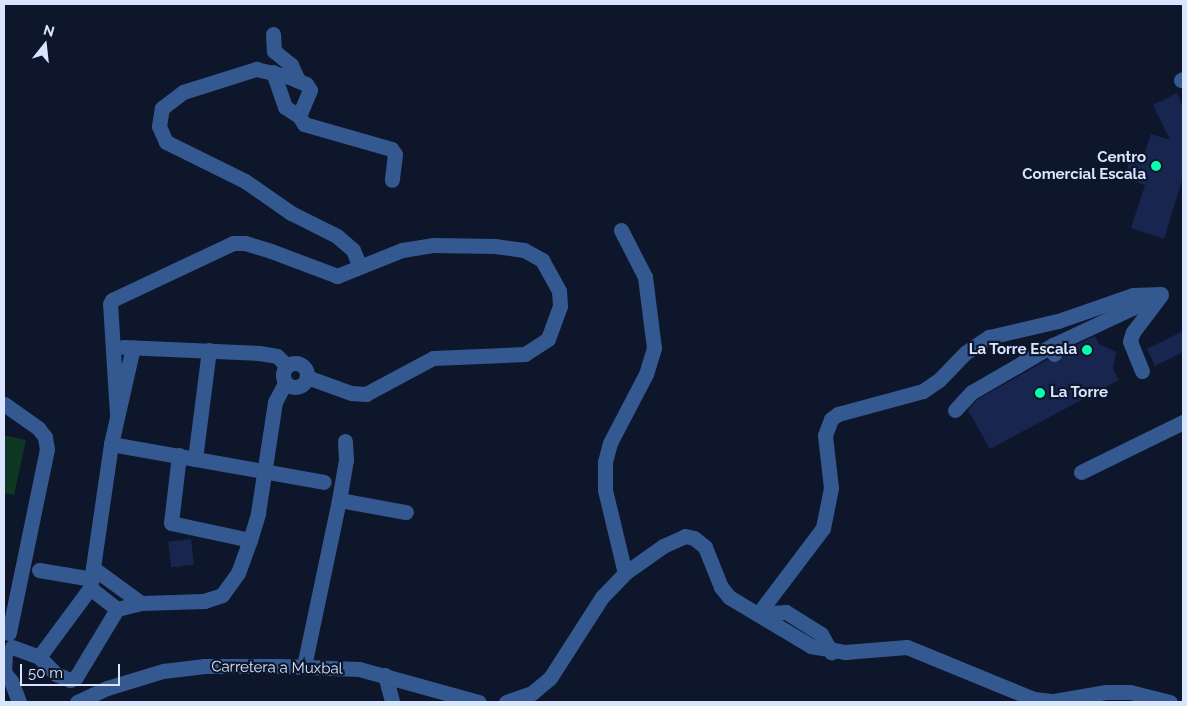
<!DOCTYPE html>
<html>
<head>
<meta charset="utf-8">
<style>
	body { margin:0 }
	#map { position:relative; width:1187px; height:706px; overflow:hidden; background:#0e162c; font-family:Raleway,sans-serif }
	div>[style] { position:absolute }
	.green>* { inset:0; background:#103724 }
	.building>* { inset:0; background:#18254f; transform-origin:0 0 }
	.minor>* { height:15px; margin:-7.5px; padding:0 7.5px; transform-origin:7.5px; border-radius:7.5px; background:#345990 }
	.minor>.ring { margin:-7.5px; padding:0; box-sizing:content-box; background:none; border:15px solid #345990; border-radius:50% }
	.dots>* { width:14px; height:14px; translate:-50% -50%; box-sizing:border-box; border:2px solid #0e162c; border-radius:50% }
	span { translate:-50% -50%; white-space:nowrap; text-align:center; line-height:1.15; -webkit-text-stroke:4.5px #0e162c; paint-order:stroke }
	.poi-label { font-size:15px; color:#d9e5ff; font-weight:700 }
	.right { translate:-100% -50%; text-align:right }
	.left { translate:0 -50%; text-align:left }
	.street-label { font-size:15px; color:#d9e5ff }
	.frame { position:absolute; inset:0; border:5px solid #d9e5ff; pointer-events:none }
	.north { position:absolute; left:20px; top:20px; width:50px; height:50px; -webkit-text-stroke:4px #0e162c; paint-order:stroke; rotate:16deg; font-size:14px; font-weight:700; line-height:20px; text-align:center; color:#d9e5ff }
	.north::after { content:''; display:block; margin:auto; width:18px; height:22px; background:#d9e5ff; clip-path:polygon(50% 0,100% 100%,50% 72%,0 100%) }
	.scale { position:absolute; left:20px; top:664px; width:100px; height:22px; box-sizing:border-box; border:2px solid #d9e5ff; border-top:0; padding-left:6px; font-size:15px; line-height:18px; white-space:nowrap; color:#d9e5ff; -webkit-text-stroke:4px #0e162c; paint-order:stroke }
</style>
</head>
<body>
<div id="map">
	<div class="green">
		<i style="clip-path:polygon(4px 435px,26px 440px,14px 495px,4px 493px)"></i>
	</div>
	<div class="building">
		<i style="clip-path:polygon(1177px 93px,1183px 108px,1183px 177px,1164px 239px,1131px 228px,1145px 185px,1124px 178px,1133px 152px,1144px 155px,1151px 134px,1170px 140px,1153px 105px)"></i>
		<i style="clip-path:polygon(1183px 331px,1183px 352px,1155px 366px,1147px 349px)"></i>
		<i style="clip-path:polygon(1095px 336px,1099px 344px,1116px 352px,1113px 369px,1119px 380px,990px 449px,968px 410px,978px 399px,1047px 360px,1059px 362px,1063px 351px)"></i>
		<i style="left:191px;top:539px;width:26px;height:23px;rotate:83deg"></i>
	</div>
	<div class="minor">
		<i style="left:273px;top:34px;width:17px;rotate:87deg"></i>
		<i style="left:274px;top:51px;width:22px;rotate:39deg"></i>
		<i style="left:291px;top:65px;width:17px;rotate:65deg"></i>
		<i style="left:273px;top:72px;width:37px;rotate:71deg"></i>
		<i style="left:285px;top:107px;width:17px;rotate:33deg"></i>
		<i style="left:1181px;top:80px;width:2px;rotate:-27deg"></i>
		<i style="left:621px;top:230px;width:53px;rotate:62.9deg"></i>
		<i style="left:645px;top:277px;width:72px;rotate:82.8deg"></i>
		<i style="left:654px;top:348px;width:27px;rotate:107deg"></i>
		<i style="left:646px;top:374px;width:78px;rotate:117.6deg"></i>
		<i style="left:610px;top:443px;width:20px;rotate:105deg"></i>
		<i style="left:605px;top:462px;width:28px;rotate:90deg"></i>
		<i style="left:605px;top:490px;width:85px;rotate:76.5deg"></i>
		<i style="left:356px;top:268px;width:6px;rotate:-72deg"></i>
		<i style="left:358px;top:262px;width:13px;rotate:-113deg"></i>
		<i style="left:353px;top:250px;width:21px;rotate:-139deg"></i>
		<i style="left:337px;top:236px;width:51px;rotate:-153.4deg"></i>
		<i style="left:291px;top:213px;width:56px;rotate:-145.2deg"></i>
		<i style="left:245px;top:181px;width:88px;rotate:-153.7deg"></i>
		<i style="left:166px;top:142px;width:17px;rotate:-114deg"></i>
		<i style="left:159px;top:126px;width:18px;rotate:-81deg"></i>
		<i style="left:162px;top:108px;width:26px;rotate:-37deg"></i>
		<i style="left:183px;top:92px;width:77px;rotate:-17.5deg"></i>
		<i style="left:256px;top:69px;width:32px;rotate:13deg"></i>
		<i style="left:287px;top:76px;width:21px;rotate:23deg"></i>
		<i style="left:306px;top:84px;width:7px;rotate:56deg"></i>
		<i style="left:310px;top:90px;width:28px;rotate:113deg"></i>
		<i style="left:299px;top:116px;width:9px;rotate:58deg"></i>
		<i style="left:304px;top:124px;width:91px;rotate:16deg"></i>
		<i style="left:391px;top:149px;width:6px;rotate:51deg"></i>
		<i style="left:395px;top:154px;width:26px;rotate:97deg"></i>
		<i style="left:123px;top:347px;width:136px;rotate:2.5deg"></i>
		<i style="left:259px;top:353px;width:18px;rotate:9deg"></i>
		<i style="left:277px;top:356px;width:14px;rotate:45deg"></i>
		<i style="left:1054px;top:354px;width:9px;rotate:-96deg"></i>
		<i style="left:1053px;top:345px;width:114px;rotate:-25deg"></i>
		<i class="ring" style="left:283px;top:363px;width:9px;height:9px"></i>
		<i style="left:1142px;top:371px;width:32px;rotate:-112deg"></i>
		<i style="left:1130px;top:341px;width:9px;rotate:-72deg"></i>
		<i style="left:1133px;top:332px;width:46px;rotate:-52.9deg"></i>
		<i style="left:4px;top:404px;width:42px;rotate:35.2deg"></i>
		<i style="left:38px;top:428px;width:11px;rotate:52deg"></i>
		<i style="left:45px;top:437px;width:12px;rotate:81deg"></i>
		<i style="left:47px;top:449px;width:188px;rotate:101.7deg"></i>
		<i style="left:955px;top:410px;width:25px;rotate:-47deg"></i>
		<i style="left:972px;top:392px;width:94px;rotate:-30.1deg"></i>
		<i style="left:117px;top:414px;width:110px;rotate:-93.6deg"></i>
		<i style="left:110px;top:304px;width:4px;rotate:-63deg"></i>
		<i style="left:112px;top:300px;width:134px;rotate:-25.2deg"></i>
		<i style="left:233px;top:243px;width:12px"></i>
		<i style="left:245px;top:243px;width:27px;rotate:17deg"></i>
		<i style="left:271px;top:251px;width:71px;rotate:20.7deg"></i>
		<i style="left:337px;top:276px;width:70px;rotate:-21.8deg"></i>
		<i style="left:402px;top:250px;width:31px;rotate:-9deg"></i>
		<i style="left:433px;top:245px;width:62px;rotate:0.9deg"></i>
		<i style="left:495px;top:246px;width:29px;rotate:8deg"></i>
		<i style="left:524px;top:250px;width:21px;rotate:29deg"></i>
		<i style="left:542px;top:260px;width:35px;rotate:61deg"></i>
		<i style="left:559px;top:291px;width:15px;rotate:86deg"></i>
		<i style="left:560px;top:306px;width:35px;rotate:110deg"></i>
		<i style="left:548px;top:339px;width:27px;rotate:147deg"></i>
		<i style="left:525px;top:354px;width:92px;rotate:177.5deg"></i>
		<i style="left:433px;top:358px;width:76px;rotate:151.8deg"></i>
		<i style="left:366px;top:394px;width:15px;rotate:-176deg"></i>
		<i style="left:351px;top:393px;width:47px;rotate:-160deg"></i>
		<i style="left:111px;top:444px;width:216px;rotate:10.1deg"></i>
		<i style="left:179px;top:455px;width:68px;rotate:96.7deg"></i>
		<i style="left:171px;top:523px;width:81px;rotate:12.1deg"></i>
		<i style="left:195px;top:459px;width:110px;rotate:-82.7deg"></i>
		<i style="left:1081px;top:472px;width:114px;rotate:-26.1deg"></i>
		<i style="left:339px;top:500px;width:68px;rotate:10.2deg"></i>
		<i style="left:93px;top:568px;width:59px;rotate:36.1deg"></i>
		<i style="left:39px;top:570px;width:54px;rotate:9.6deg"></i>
		<i style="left:90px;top:588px;width:34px;rotate:38deg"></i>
		<i style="left:758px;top:614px;width:108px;rotate:-52.9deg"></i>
		<i style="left:823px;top:528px;width:41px;rotate:-78.7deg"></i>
		<i style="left:831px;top:488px;width:53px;rotate:-96.5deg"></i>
		<i style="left:825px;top:435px;width:17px;rotate:-69deg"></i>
		<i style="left:831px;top:419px;width:9px;rotate:-36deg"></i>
		<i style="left:838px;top:414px;width:88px;rotate:-15.1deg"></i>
		<i style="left:923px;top:391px;width:19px;rotate:-35deg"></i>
		<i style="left:939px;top:380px;width:37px;rotate:-46deg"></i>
		<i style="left:965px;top:353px;width:29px;rotate:-34deg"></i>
		<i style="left:989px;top:337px;width:71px;rotate:-13.1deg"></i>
		<i style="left:1058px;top:321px;width:79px;rotate:-19.1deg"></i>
		<i style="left:1133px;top:295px;width:28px;rotate:-2deg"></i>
		<i style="left:758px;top:614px;width:28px;rotate:-4deg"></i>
		<i style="left:786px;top:612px;width:41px;rotate:32.2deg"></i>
		<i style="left:821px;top:634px;width:21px;rotate:61deg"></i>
		<i style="left:12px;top:647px;width:29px;rotate:20deg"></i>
		<i style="left:39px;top:657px;width:24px;rotate:45deg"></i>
		<i style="left:56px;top:674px;width:15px;rotate:23deg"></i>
		<i style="left:70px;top:680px;width:7px;rotate:-27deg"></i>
		<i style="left:76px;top:677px;width:79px;rotate:-58.9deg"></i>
		<i style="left:117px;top:609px;width:25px;rotate:-14deg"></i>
		<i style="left:141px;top:603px;width:63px;rotate:-1.8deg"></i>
		<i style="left:204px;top:601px;width:19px;rotate:-18deg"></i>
		<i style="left:222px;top:595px;width:27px;rotate:-54deg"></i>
		<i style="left:238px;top:573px;width:35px;rotate:-70deg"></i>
		<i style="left:250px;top:540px;width:28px;rotate:-73deg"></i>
		<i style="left:258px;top:513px;width:112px;rotate:-81.3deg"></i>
		<i style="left:275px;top:402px;width:21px;rotate:-62deg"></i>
		<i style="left:39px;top:657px;width:86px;rotate:-53.5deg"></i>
		<i style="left:90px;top:588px;width:146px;rotate:-81.7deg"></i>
		<i style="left:111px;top:444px;width:99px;rotate:-77.2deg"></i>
		<i style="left:304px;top:666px;width:170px;rotate:-78.1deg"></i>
		<i style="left:339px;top:500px;width:41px;rotate:-80.1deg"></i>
		<i style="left:346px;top:460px;width:19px;rotate:-93deg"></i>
		<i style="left:4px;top:672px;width:11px;rotate:52deg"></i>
		<i style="left:11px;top:681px;width:22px;rotate:69deg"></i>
		<i style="left:4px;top:673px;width:18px;rotate:-87deg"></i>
		<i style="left:385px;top:675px;width:28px;rotate:75deg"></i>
		<i style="left:77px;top:702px;width:33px;rotate:-25deg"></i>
		<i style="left:107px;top:688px;width:59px;rotate:-16.9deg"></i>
		<i style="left:163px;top:671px;width:42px;rotate:-6.8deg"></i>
		<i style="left:205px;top:666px;width:75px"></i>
		<i style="left:280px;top:666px;width:79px;rotate:2.2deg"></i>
		<i style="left:359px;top:669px;width:124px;rotate:15.4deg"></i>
		<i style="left:506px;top:702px;width:28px;rotate:-19deg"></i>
		<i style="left:532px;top:693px;width:23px;rotate:-40deg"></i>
		<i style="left:550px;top:678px;width:96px;rotate:-57.3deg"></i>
		<i style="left:602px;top:597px;width:33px;rotate:-46deg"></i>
		<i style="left:625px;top:573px;width:47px;rotate:-35.4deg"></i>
		<i style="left:663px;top:546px;width:24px;rotate:-24deg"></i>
		<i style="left:685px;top:536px;width:9px;rotate:13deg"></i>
		<i style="left:694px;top:538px;width:14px;rotate:39deg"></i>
		<i style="left:705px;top:547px;width:43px;rotate:68.2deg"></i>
		<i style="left:721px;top:587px;width:13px;rotate:51deg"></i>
		<i style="left:729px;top:597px;width:96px;rotate:30.9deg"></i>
		<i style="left:811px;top:646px;width:35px;rotate:10deg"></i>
		<i style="left:845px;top:652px;width:62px;rotate:-4.6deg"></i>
		<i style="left:907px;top:647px;width:137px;rotate:22.3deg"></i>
		<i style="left:1034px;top:699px;width:20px;rotate:6deg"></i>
		<i style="left:1054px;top:701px;width:53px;rotate:-9.8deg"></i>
		<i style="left:1106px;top:692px;width:24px"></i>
		<i style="left:1130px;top:692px;width:41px;rotate:14deg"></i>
	</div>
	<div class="dots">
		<i style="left:1156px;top:166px;background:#05ffab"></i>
		<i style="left:1087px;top:350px;background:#05ffab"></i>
		<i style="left:1040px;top:393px;background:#05ffab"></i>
	</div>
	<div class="poi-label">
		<span class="right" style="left:1146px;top:166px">Centro<br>Comercial Escala</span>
		<span class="right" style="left:1077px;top:350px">La Torre Escala</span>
		<span class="left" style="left:1050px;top:393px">La Torre</span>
	</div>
	<div class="street-label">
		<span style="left:277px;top:668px;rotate:1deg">Carretera a Muxbal</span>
	</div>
	<div class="frame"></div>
	<div class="north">N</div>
	<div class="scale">50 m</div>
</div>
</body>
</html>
